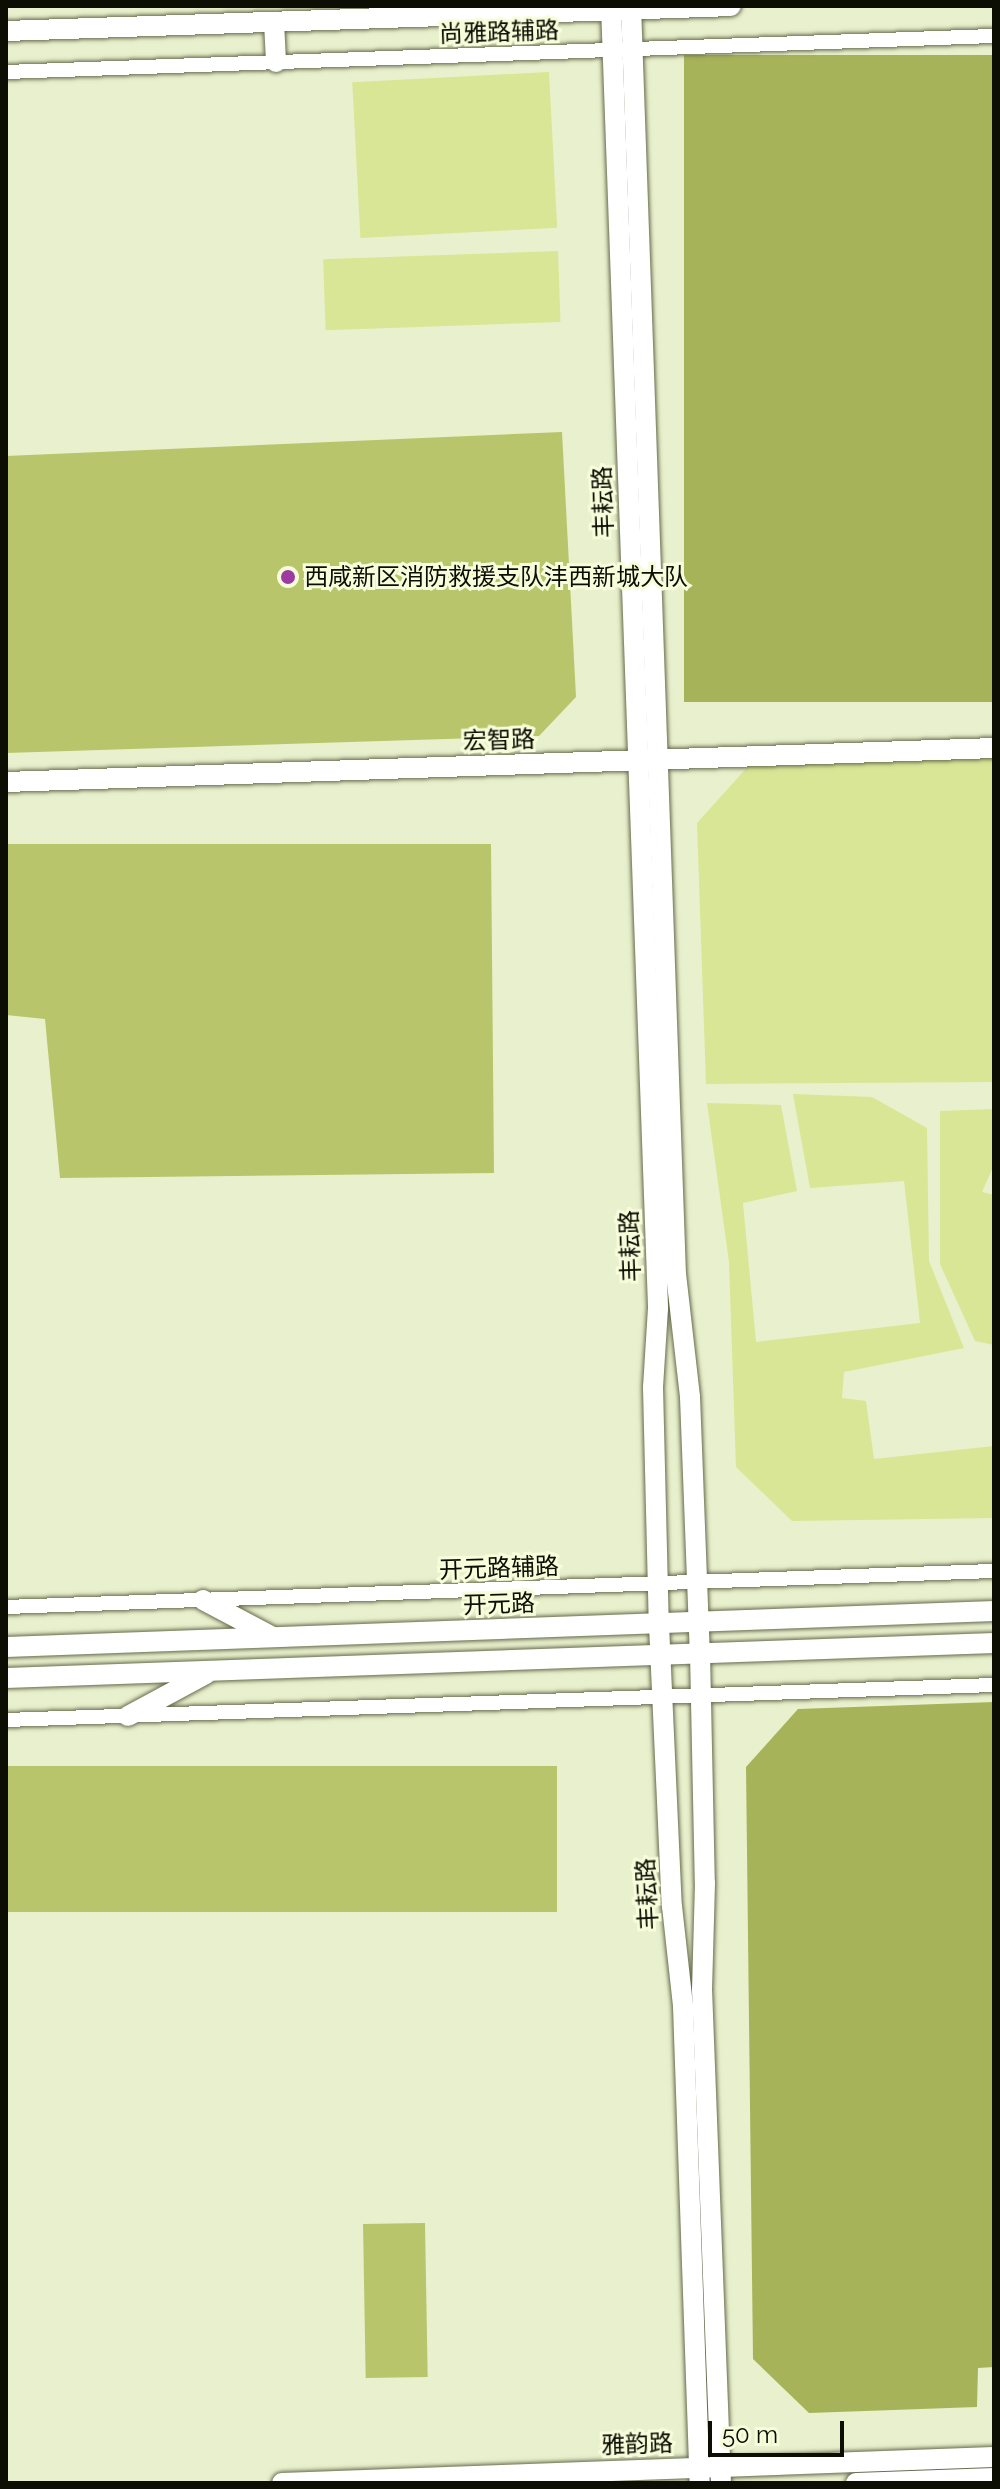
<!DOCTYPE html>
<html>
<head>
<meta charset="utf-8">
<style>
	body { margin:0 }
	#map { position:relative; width:1000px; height:2489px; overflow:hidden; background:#e9f0cd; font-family:Raleway,"Noto Sans SC",sans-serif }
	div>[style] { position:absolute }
	.green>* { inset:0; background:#d9e695; transform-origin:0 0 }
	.forest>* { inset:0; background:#a7b358; transform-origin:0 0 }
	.building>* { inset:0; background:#b8c56a; transform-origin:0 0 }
	.roads { filter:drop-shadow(0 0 2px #666b4c) drop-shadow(0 0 2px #666b4c) }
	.street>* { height:14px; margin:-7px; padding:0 7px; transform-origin:7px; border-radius:7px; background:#fff }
	.secondary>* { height:20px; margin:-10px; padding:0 10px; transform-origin:10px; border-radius:10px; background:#fff }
	.dots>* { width:22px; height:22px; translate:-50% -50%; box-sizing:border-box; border:4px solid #f7fdda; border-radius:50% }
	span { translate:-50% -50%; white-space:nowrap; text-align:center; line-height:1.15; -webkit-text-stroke:6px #f7fdda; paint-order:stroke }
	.street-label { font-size:24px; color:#0c0d03 }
	.poi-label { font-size:24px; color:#0c0d03 }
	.left { translate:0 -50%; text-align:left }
	.frame { position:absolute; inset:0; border:8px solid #0c0d03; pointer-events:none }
	.scale { position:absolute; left:708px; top:2421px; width:136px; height:36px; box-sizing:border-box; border:4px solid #0c0d03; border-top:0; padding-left:10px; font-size:24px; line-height:28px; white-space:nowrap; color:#0c0d03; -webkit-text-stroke:6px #f7fdda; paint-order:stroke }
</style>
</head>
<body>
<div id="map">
	<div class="green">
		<i style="left:549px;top:72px;width:156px;height:197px;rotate:87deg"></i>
		<i style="left:558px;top:251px;width:71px;height:235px;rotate:88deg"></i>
		<i style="clip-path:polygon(994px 754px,994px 1082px,706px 1084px,697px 823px,752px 762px)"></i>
		<i style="clip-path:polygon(793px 1094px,872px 1097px,927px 1128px,929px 1261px,964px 1348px,844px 1372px,842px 1398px,866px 1401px,874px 1459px,994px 1446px,994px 1518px,792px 1521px,736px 1467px,729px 1262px,707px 1103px,781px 1105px,797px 1191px,743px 1203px,756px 1342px,920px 1323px,904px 1181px,810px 1188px)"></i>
		<i style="clip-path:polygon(994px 1109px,994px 1165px,982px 1192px,994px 1195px,994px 1345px,975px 1341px,940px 1264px,940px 1111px)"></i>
	</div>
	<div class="forest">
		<i style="left:994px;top:55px;width:647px;height:310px;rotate:90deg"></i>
		<i style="clip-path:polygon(994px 1702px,994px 2367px,978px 2368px,977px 2407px,809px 2413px,753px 2359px,746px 1767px,798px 1709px)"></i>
	</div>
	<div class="building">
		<i style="clip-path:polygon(562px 432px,576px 697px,539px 736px,6px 753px,6px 456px)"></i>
		<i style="clip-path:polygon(6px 844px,491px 844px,494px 1173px,60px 1178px,45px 1019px,6px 1015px)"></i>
		<i style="left:557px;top:1766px;width:146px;height:552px;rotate:90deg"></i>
		<i style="left:425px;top:2223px;width:154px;height:62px;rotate:89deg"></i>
	</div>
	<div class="roads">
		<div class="street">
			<i style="left:6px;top:72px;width:989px;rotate:-2.09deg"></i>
			<i style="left:6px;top:1607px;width:989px;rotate:-2.09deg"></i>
			<i style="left:6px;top:1720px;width:989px;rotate:-2.03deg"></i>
		</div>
		<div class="secondary">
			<i style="left:611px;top:6px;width:1303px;rotate:87.93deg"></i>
			<i style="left:658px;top:1308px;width:79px;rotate:93.6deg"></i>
			<i style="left:653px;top:1387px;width:238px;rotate:88.6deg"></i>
			<i style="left:659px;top:1625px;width:281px;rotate:87.4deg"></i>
			<i style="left:672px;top:1906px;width:101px;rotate:83.7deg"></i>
			<i style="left:683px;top:2006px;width:477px;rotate:88deg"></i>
			<i style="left:631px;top:6px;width:1269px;rotate:87.97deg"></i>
			<i style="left:676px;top:1274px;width:124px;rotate:83.5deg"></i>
			<i style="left:690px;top:1397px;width:256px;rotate:87.8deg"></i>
			<i style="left:700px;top:1653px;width:230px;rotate:88.8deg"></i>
			<i style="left:705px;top:1883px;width:106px;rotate:91.6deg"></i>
			<i style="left:702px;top:1989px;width:494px;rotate:87.8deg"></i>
			<i style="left:274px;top:22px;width:40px;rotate:87.1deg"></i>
			<i style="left:6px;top:31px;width:725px;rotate:-1.97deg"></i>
			<i style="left:6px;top:782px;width:989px;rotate:-1.97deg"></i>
			<i style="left:203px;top:1600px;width:77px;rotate:27.9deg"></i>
			<i style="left:6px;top:1647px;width:989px;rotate:-2.09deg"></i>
			<i style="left:6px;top:1678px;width:989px;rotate:-2.03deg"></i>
			<i style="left:128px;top:1716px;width:89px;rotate:-28.3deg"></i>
			<i style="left:282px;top:2483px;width:712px;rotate:-2.09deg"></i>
			<i style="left:856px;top:2483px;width:138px;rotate:-2.1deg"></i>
		</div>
	</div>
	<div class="dots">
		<i style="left:288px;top:577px;background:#9d3ba2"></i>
	</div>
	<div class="street-label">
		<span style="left:499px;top:32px;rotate:-2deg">尚雅路辅路</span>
		<span style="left:603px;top:502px;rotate:-92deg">丰耘路</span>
		<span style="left:499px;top:740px;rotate:-2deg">宏智路</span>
		<span style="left:630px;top:1246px;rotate:-92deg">丰耘路</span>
		<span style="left:499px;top:1568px;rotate:-2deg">开元路辅路</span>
		<span style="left:499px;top:1604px;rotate:-2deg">开元路</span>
		<span style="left:647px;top:1894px;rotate:-93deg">丰耘路</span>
		<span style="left:637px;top:2444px;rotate:-2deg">雅韵路</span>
	</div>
	<div class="poi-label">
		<span class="left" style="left:304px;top:577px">西咸新区消防救援支队沣西新城大队</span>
	</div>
	<div class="frame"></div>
	<div class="scale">50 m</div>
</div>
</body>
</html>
